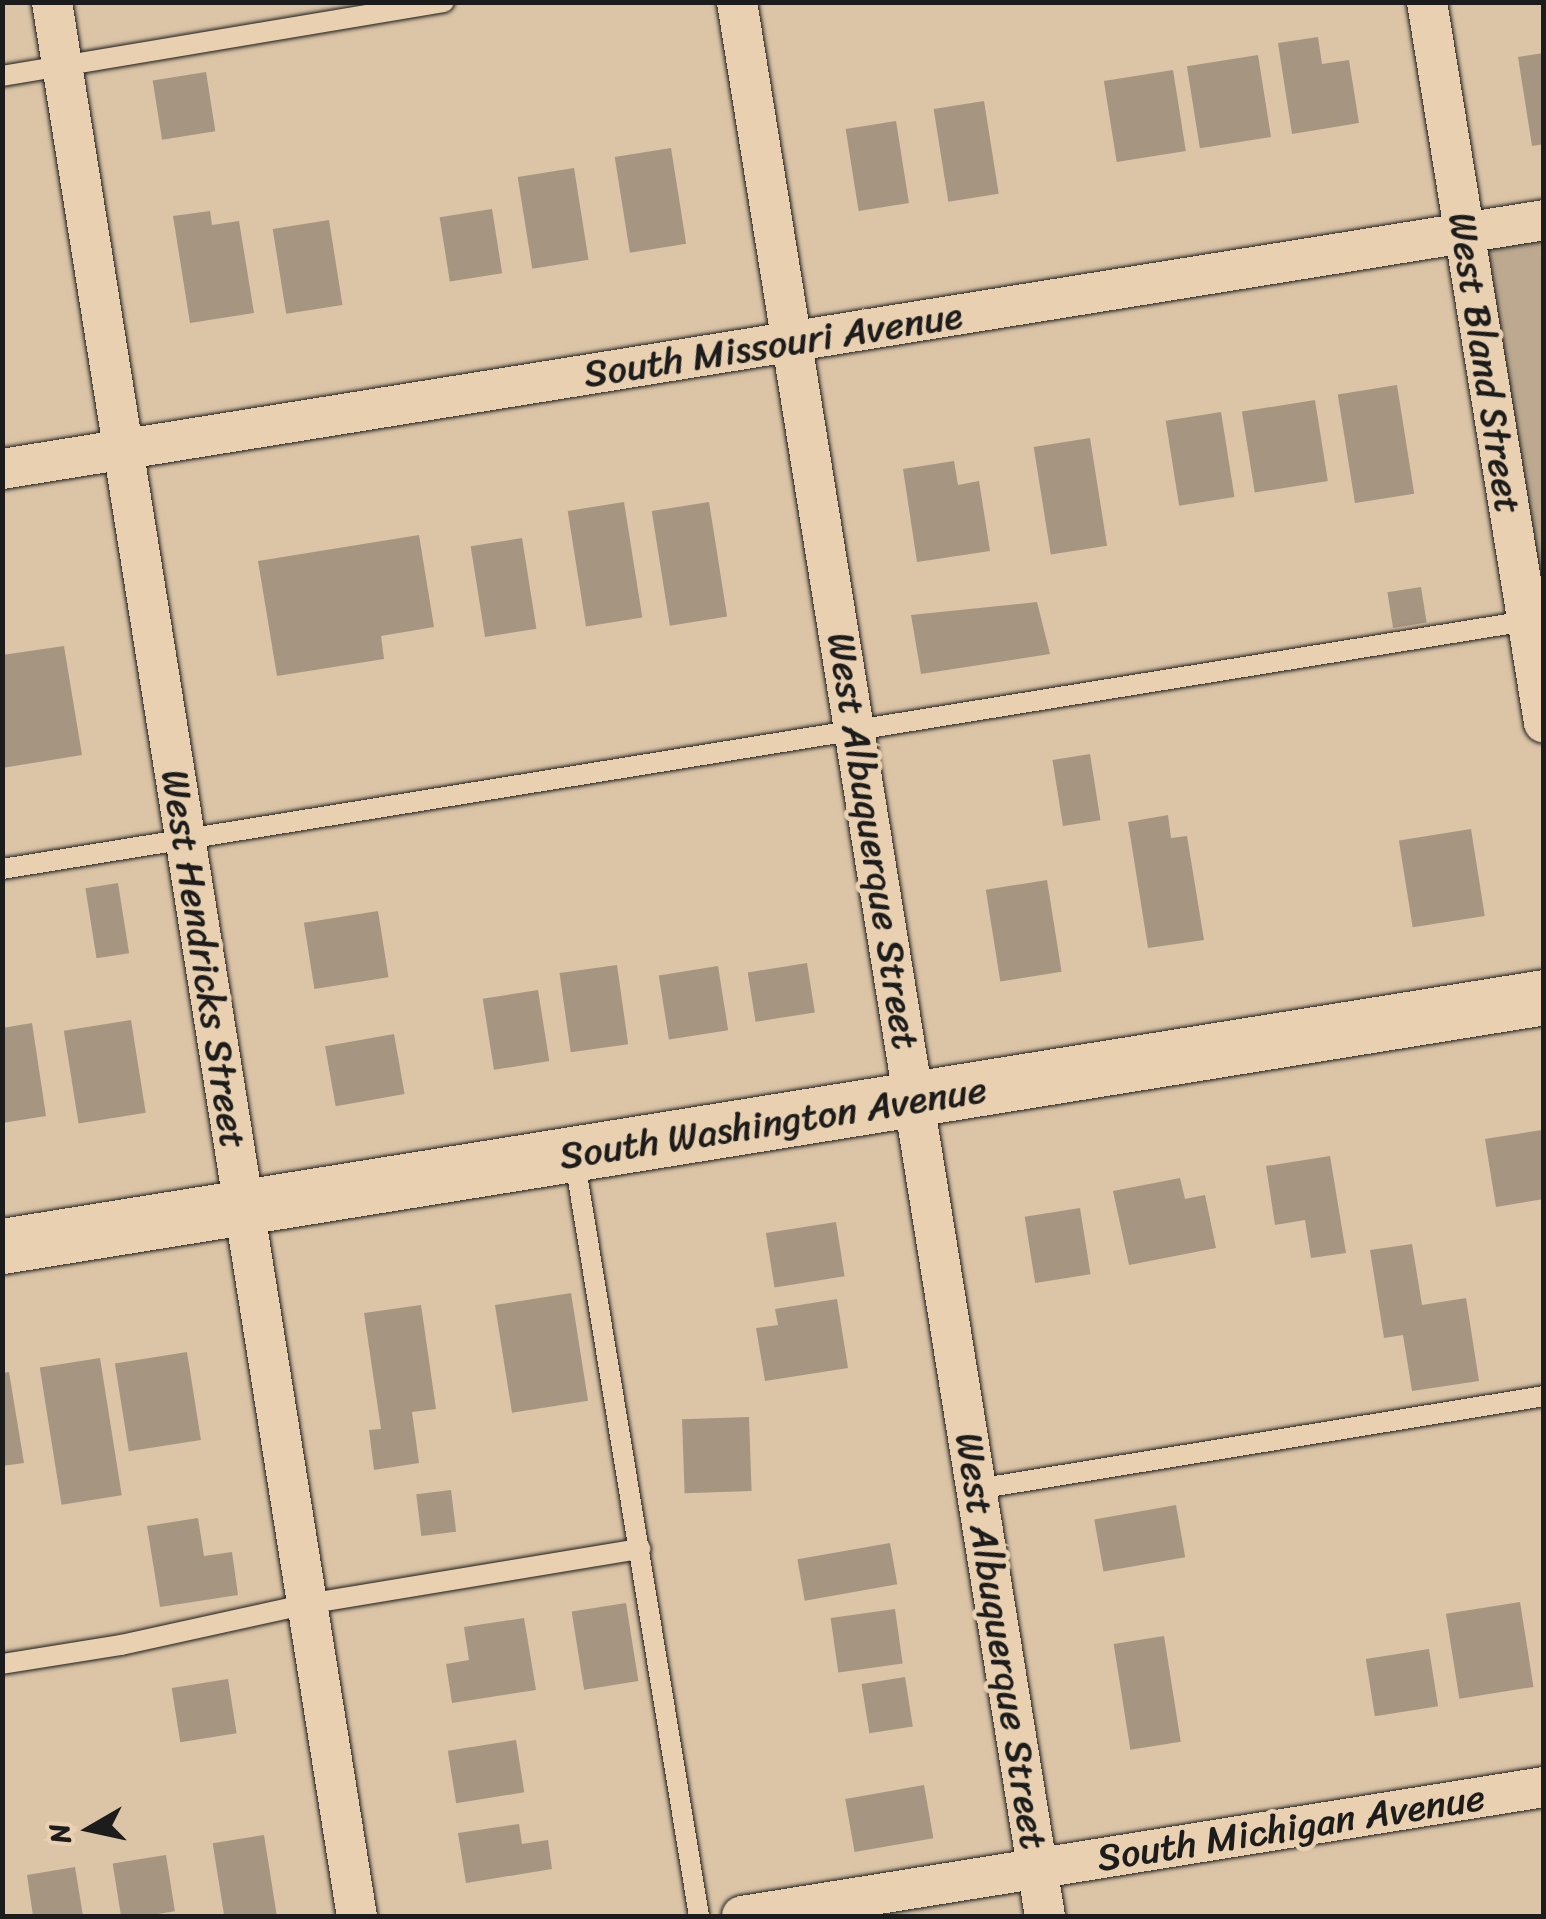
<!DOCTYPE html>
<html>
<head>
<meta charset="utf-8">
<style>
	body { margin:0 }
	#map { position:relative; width:1546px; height:1919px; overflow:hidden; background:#dcc5a7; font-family:Sriracha,sans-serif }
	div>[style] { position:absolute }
	.green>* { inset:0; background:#bca990 }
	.building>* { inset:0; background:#a69580; transform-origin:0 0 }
	.roads { filter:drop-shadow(0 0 2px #1c1c1c) drop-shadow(0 0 2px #1c1c1c) }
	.lane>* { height:20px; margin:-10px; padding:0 10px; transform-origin:10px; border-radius:10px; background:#e8d0b0 }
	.street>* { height:40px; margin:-20px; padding:0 20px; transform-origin:20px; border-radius:20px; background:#e8d0b0 }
	.secondary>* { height:55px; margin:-27.5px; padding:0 27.5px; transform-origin:27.5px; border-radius:27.5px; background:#e8d0b0 }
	span { translate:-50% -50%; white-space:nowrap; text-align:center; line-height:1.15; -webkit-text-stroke:9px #e8d0b0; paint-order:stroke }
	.street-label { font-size:38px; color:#1c1c1c }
	.frame { position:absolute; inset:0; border:5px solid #1c1c1c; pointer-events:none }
	.north { position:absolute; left:40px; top:1779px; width:100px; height:100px; -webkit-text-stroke:8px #e8d0b0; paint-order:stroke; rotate:261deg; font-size:28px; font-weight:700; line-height:40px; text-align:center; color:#1c1c1c }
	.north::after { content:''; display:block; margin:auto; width:35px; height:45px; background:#1c1c1c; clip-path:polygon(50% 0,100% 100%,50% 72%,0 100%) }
</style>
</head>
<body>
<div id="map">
	<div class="green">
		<i style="clip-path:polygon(1543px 220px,1543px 723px,1464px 233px)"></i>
	</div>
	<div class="building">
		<i style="clip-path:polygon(1318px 37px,1322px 64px,1349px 60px,1359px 123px,1292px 134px,1278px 43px)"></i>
		<i style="clip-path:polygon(1544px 53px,1544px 144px,1532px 146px,1518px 57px)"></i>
		<i style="left:1258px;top:55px;width:83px;height:72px;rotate:81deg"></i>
		<i style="left:1173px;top:70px;width:82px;height:70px;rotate:81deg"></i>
		<i style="left:206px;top:72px;width:60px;height:54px;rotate:81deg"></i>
		<i style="left:984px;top:101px;width:94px;height:51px;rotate:81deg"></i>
		<i style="left:896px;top:121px;width:83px;height:51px;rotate:81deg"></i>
		<i style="left:671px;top:148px;width:97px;height:57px;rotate:81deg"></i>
		<i style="left:574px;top:168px;width:93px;height:57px;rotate:81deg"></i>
		<i style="left:492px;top:209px;width:65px;height:53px;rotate:81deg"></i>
		<i style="clip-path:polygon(210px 211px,212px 225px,239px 221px,254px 313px,190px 323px,173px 216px)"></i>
		<i style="left:329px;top:220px;width:86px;height:57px;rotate:81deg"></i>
		<i style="left:1397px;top:385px;width:110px;height:60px;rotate:81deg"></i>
		<i style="left:1315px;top:400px;width:82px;height:74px;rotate:81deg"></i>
		<i style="left:1221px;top:412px;width:86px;height:56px;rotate:81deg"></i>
		<i style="left:1090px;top:438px;width:109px;height:57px;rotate:81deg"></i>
		<i style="clip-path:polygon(954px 461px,958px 485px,979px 481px,990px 551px,917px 562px,903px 469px)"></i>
		<i style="left:624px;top:502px;width:117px;height:57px;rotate:81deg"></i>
		<i style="left:709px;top:502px;width:116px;height:58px;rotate:81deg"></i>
		<i style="clip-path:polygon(419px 535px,434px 627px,381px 636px,384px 659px,277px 676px,258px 561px)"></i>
		<i style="left:522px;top:538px;width:92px;height:52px;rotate:81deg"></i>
		<i style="left:1421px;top:587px;width:36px;height:34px;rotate:81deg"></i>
		<i style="clip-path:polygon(1037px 602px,1050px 654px,921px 674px,911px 615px)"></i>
		<i style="clip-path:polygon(64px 646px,82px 755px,2px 768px,2px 655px)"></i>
		<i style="left:1090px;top:754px;width:67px;height:38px;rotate:81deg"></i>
		<i style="clip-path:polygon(1168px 815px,1171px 838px,1187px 836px,1204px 940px,1148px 948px,1128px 822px)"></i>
		<i style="left:1471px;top:829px;width:88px;height:73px;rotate:81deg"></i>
		<i style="left:1047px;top:880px;width:93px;height:62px;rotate:81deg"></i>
		<i style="left:118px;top:883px;width:71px;height:33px;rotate:81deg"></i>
		<i style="left:378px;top:911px;width:67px;height:75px;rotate:81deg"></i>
		<i style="left:807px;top:963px;width:50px;height:60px;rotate:81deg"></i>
		<i style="left:617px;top:965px;width:80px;height:58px;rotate:82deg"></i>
		<i style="left:718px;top:966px;width:65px;height:60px;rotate:81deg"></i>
		<i style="left:538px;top:990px;width:72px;height:56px;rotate:81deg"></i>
		<i style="left:131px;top:1020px;width:94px;height:68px;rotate:81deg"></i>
		<i style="clip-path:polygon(32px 1023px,46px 1116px,2px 1123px,2px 1028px)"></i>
		<i style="left:394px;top:1034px;width:61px;height:70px;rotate:80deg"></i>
		<i style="clip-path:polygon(1542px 1130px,1544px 1199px,1496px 1207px,1485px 1139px)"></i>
		<i style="clip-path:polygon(1330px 1156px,1346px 1253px,1311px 1258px,1305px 1220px,1275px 1225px,1266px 1166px)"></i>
		<i style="clip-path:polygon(1180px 1178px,1185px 1199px,1205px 1195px,1216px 1248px,1129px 1265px,1113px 1191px)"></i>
		<i style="left:1080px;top:1208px;width:67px;height:56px;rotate:81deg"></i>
		<i style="left:836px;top:1222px;width:55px;height:71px;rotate:81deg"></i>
		<i style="clip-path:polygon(1412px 1244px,1422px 1305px,1466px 1298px,1479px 1381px,1412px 1391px,1403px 1335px,1384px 1338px,1370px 1250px)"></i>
		<i style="left:571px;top:1293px;width:109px;height:77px;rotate:81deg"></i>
		<i style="clip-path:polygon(837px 1299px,848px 1368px,765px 1381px,756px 1328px,778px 1325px,775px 1309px)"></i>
		<i style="clip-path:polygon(421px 1305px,436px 1409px,412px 1412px,419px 1463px,374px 1470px,369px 1430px,381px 1429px,364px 1313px)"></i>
		<i style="left:187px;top:1352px;width:89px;height:73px;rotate:81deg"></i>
		<i style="left:100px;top:1358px;width:139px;height:61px;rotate:81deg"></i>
		<i style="clip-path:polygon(9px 1372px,24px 1463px,2px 1466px,2px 1373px)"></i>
		<i style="left:749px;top:1417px;width:74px;height:67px;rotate:88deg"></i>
		<i style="left:451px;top:1490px;width:42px;height:35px;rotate:83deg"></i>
		<i style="left:1176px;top:1505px;width:53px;height:83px;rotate:80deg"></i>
		<i style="clip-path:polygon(198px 1518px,204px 1556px,232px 1552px,238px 1595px,160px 1607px,147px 1526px)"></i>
		<i style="left:890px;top:1543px;width:42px;height:94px;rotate:80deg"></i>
		<i style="left:1520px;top:1602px;width:86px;height:75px;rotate:81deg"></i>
		<i style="left:626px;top:1603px;width:79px;height:55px;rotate:81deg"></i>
		<i style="left:895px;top:1609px;width:55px;height:65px;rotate:82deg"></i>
		<i style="clip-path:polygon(524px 1618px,536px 1690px,452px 1703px,446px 1664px,469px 1660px,464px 1627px)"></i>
		<i style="left:1164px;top:1636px;width:107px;height:51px;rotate:81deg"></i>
		<i style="left:1429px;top:1649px;width:58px;height:64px;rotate:81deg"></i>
		<i style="left:905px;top:1677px;width:50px;height:44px;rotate:81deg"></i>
		<i style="left:228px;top:1679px;width:55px;height:57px;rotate:81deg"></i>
		<i style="left:516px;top:1740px;width:53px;height:69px;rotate:81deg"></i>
		<i style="left:924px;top:1785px;width:54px;height:80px;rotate:80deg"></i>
		<i style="clip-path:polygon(519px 1824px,522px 1844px,548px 1840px,552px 1869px,466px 1883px,458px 1833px)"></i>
		<i style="left:264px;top:1835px;width:82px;height:52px;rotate:81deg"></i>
		<i style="left:166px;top:1855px;width:57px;height:54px;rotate:81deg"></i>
		<i style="clip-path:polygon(75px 1867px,83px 1916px,33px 1916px,27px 1875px)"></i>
	</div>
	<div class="roads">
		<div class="lane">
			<i style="left:2px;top:76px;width:448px;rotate:-9.5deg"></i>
			<i style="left:2px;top:869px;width:1545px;rotate:-9.24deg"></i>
			<i style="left:574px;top:1156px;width:770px;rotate:80.66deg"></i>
			<i style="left:977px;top:1489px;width:575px;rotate:-9.31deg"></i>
			<i style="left:2px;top:1664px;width:121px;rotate:-9.1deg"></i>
			<i style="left:121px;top:1645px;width:190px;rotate:-12.4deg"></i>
			<i style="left:307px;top:1604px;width:338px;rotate:-9.4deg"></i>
		</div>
		<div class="street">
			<i style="left:52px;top:2px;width:1938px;rotate:80.95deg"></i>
			<i style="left:737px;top:2px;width:1939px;rotate:80.86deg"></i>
			<i style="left:1427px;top:2px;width:730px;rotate:80.78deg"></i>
			<i style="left:2px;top:469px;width:1562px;rotate:-9.17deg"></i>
			<i style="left:742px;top:1916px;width:812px;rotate:-9.14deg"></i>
		</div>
		<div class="secondary">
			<i style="left:2px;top:1246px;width:1562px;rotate:-9.17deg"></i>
		</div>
	</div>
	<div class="street-label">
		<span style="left:773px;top:345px;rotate:-9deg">South Missouri Avenue</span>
		<span style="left:1485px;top:363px;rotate:81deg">West Bland Street</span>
		<span style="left:873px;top:841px;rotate:81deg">West Albuquerque Street</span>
		<span style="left:204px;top:959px;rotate:81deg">West Hendricks Street</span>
		<span style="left:773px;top:1123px;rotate:-9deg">South Washington Avenue</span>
		<span style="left:1001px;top:1641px;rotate:81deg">West Albuquerque Street</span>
		<span style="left:1291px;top:1828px;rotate:-9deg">South Michigan Avenue</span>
	</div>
	<div class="frame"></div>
	<div class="north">N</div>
</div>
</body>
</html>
